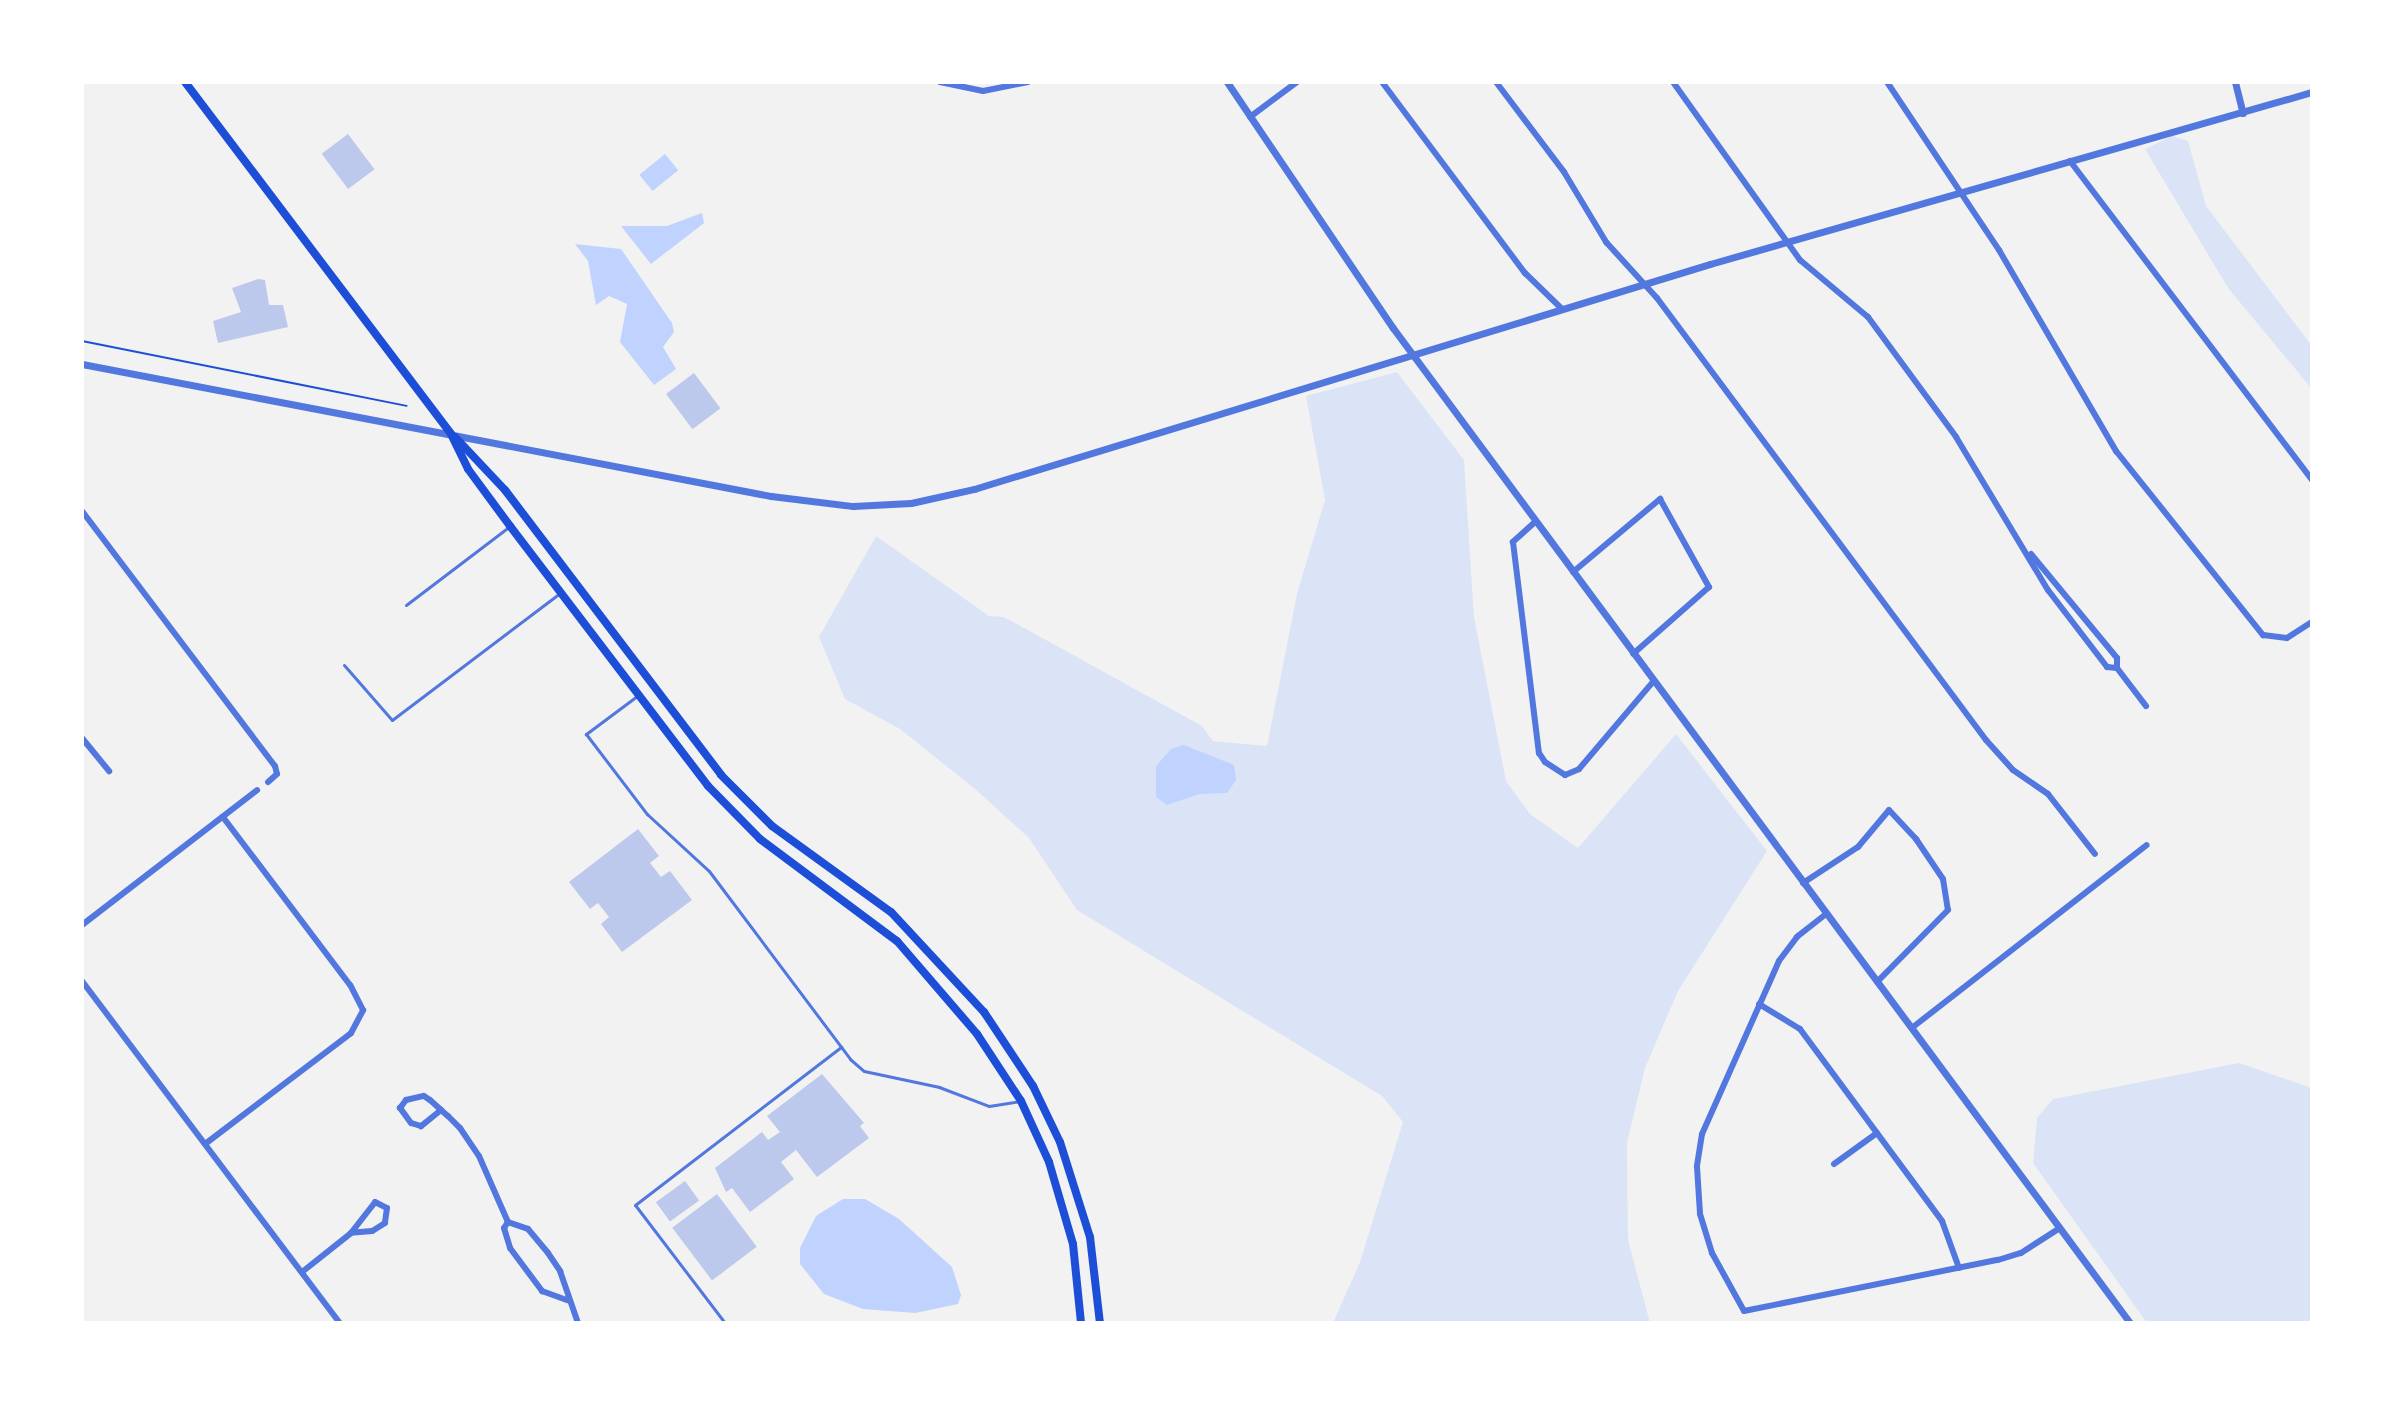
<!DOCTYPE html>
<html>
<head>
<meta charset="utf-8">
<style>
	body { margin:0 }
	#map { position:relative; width:2394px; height:1405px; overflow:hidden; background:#f2f2f2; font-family:Ubuntu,sans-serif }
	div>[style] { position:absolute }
	.green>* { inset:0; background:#dbe4f7 }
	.water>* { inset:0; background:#bfd3fe; transform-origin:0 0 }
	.building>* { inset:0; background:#bdc9ec; transform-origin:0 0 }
	.path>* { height:2px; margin:-1px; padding:0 1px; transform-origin:1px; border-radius:1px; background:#1d4ed8 }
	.service>* { height:3px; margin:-1.5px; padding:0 1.5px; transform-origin:1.5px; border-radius:1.5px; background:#5277de }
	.minor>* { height:6px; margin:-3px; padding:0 3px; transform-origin:3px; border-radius:3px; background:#5277de }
	.tertiary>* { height:7px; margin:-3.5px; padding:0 3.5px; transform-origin:3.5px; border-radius:3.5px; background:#5277de }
	.secondary>* { height:8px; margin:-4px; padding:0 4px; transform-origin:4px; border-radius:4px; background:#1d4ed8 }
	span { translate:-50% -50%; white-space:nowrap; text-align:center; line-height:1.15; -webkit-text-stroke:8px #fff; paint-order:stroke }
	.frame { position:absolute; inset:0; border:84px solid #fff; pointer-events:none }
</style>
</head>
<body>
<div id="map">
	<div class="green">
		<i style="clip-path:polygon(2172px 136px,2188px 141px,2206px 206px,2312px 346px,2312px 389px,2228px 288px,2145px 149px)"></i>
		<i style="clip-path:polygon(1397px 372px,1464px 460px,1474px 617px,1506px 781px,1530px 814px,1578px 848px,1676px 734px,1767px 851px,1678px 991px,1645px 1068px,1627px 1143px,1628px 1240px,1650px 1323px,1333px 1323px,1360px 1262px,1403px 1122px,1382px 1096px,1077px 910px,1029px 838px,975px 789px,900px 729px,845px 699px,819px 637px,876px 536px,989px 616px,1004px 617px,1202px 726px,1213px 741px,1267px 746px,1297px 594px,1325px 500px,1306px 396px)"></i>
		<i style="clip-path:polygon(2239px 1063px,2312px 1088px,2312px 1323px,2147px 1323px,2033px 1163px,2037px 1118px,2053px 1099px)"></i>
	</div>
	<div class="water">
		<i style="left:665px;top:154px;width:21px;height:33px;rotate:51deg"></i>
		<i style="clip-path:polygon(702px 213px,704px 223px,651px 264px,621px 226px,667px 226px)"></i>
		<i style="clip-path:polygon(575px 244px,621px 249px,672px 323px,674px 332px,663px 347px,676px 369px,654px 385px,620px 342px,627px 304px,609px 296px,596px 305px,588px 261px)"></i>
		<i style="clip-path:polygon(1184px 745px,1234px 765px,1236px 780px,1227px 793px,1199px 794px,1167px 805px,1156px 797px,1156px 766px,1171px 749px)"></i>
		<i style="clip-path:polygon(843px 1199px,865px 1199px,899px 1219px,952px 1267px,961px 1295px,958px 1304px,915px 1313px,863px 1309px,824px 1294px,800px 1264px,800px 1248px,816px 1216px)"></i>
	</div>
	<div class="building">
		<i style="left:348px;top:134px;width:44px;height:33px;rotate:53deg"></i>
		<i style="clip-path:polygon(258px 279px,265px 280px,269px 305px,283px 305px,288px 327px,218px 343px,213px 321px,241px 312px,232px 288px)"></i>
		<i style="left:694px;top:373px;width:44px;height:35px;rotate:53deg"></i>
		<i style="clip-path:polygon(638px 829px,659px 856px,650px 863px,661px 877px,670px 871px,692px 900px,622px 952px,601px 924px,609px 917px,598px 903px,590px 909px,569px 882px)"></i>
		<i style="clip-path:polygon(822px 1074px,864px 1123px,860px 1126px,869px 1138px,817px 1177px,796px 1150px,781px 1162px,794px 1179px,750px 1212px,732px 1188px,726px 1192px,715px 1168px,762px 1132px,768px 1140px,780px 1132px,767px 1116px)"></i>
		<i style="left:685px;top:1181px;width:24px;height:36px;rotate:54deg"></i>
		<i style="left:717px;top:1194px;width:66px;height:56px;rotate:53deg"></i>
	</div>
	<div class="path">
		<i style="left:82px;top:341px;width:331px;rotate:11.3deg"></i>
	</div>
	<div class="service">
		<i style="left:406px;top:605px;width:131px;rotate:-37.2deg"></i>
		<i style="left:344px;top:665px;width:73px;rotate:48.9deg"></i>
		<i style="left:392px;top:720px;width:211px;rotate:-37.1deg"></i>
		<i style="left:637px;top:696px;width:64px;rotate:143.3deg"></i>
		<i style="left:586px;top:734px;width:101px;rotate:52.7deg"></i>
		<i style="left:647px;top:814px;width:84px;rotate:42.6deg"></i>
		<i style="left:709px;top:871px;width:235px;rotate:53.1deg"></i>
		<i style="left:850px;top:1059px;width:18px;rotate:41deg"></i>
		<i style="left:864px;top:1071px;width:77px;rotate:12deg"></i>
		<i style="left:939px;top:1087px;width:53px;rotate:20.8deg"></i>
		<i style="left:989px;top:1106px;width:32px;rotate:-9deg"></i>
		<i style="left:725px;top:1323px;width:148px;rotate:-127.3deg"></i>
		<i style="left:635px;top:1205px;width:260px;rotate:-37.5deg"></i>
	</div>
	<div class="minor">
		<i style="left:940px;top:82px;width:44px;rotate:11.8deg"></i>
		<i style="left:983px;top:91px;width:46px;rotate:-11.3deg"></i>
		<i style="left:1382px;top:82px;width:239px;rotate:53.2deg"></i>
		<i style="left:1525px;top:273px;width:52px;rotate:44.2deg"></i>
		<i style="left:1496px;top:82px;width:113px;rotate:52.9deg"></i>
		<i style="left:1564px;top:172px;width:82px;rotate:59deg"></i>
		<i style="left:1606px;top:242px;width:76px;rotate:47.7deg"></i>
		<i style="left:1657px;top:298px;width:551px;rotate:53.34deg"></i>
		<i style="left:1986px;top:740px;width:40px;rotate:48deg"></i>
		<i style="left:2013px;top:770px;width:42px;rotate:34.4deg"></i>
		<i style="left:2048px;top:794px;width:76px;rotate:51.9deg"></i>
		<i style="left:1673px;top:82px;width:219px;rotate:54.5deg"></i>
		<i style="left:1800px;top:260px;width:89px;rotate:40deg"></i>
		<i style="left:1868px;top:317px;width:149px;rotate:53.7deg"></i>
		<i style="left:1956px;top:437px;width:179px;rotate:59deg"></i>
		<i style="left:2048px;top:590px;width:97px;rotate:52.5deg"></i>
		<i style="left:2107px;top:667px;width:10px;rotate:6deg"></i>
		<i style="left:1887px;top:82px;width:202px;rotate:56.3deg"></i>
		<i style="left:1999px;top:250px;width:233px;rotate:59.8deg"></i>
		<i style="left:2116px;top:451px;width:236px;rotate:51.4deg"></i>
		<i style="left:2263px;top:635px;width:24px;rotate:7deg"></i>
		<i style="left:2287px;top:638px;width:30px;rotate:-33deg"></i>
		<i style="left:1250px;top:117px;width:59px;rotate:-36.7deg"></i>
		<i style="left:2070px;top:161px;width:400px;rotate:52.8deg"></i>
		<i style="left:82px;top:511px;width:320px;rotate:52.9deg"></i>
		<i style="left:275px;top:766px;width:8px;rotate:76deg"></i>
		<i style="left:277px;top:774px;width:12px;rotate:138deg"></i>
		<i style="left:1535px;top:522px;width:30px;rotate:138deg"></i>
		<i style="left:1513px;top:542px;width:213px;rotate:83deg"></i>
		<i style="left:1539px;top:753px;width:11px;rotate:56deg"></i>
		<i style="left:1545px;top:762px;width:24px;rotate:33deg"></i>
		<i style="left:1565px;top:775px;width:15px;rotate:-23deg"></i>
		<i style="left:1579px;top:769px;width:113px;rotate:-49.7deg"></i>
		<i style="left:2031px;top:554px;width:135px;rotate:50.4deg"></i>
		<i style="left:2117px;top:658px;width:10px;rotate:90deg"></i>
		<i style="left:2117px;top:668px;width:48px;rotate:52.7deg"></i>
		<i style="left:1573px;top:572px;width:114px;rotate:-40deg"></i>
		<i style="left:1660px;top:499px;width:101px;rotate:60.9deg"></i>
		<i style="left:1709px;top:587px;width:101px;rotate:138.6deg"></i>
		<i style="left:82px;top:738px;width:43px;rotate:50.7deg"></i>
		<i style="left:1803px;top:883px;width:66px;rotate:-33.2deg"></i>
		<i style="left:1858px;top:847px;width:48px;rotate:-50deg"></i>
		<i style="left:1889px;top:810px;width:40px;rotate:47deg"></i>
		<i style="left:1916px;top:839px;width:48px;rotate:56deg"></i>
		<i style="left:1943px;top:879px;width:31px;rotate:81deg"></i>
		<i style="left:1948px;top:910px;width:101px;rotate:134.6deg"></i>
		<i style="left:1826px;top:914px;width:37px;rotate:142deg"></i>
		<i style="left:1797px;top:937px;width:30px;rotate:127deg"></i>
		<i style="left:1779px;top:961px;width:189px;rotate:114deg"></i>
		<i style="left:1702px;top:1134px;width:33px;rotate:99deg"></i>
		<i style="left:1697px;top:1167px;width:47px;rotate:86.3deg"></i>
		<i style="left:1700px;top:1214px;width:41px;rotate:72.9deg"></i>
		<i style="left:1712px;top:1253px;width:66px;rotate:61.1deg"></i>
		<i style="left:1744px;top:1311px;width:259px;rotate:-11.4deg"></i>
		<i style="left:1998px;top:1260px;width:24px;rotate:-17deg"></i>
		<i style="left:2021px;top:1253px;width:46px;rotate:-32.7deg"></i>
		<i style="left:82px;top:925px;width:221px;rotate:-37.6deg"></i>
		<i style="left:82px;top:981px;width:428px;rotate:53deg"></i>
		<i style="left:1759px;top:1004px;width:48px;rotate:31.4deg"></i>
		<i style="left:1800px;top:1029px;width:239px;rotate:53.5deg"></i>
		<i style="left:1942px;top:1221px;width:50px;rotate:70.1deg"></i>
		<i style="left:1913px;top:1027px;width:296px;rotate:-37.9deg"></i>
		<i style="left:441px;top:1110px;width:26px;rotate:141deg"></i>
		<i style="left:421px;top:1126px;width:10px;rotate:-163deg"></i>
		<i style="left:411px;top:1123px;width:19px;rotate:-126deg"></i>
		<i style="left:400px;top:1108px;width:10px;rotate:-53deg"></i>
		<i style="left:406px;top:1100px;width:18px;rotate:-13deg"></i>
		<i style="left:424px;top:1096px;width:7px;rotate:34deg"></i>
		<i style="left:430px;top:1100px;width:15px;rotate:42deg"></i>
		<i style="left:441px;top:1110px;width:9px;rotate:41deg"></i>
		<i style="left:448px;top:1116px;width:17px;rotate:45deg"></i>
		<i style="left:460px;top:1128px;width:34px;rotate:56deg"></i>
		<i style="left:479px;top:1156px;width:72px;rotate:66.3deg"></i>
		<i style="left:508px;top:1222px;width:7px;rotate:124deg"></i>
		<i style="left:504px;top:1228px;width:21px;rotate:73deg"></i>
		<i style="left:510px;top:1248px;width:54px;rotate:53.3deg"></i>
		<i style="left:542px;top:1291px;width:27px;rotate:20deg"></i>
		<i style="left:205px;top:1144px;width:183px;rotate:-37.2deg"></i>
		<i style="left:351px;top:1033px;width:26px;rotate:-62deg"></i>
		<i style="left:363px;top:1010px;width:28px;rotate:-117deg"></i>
		<i style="left:350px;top:985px;width:211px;rotate:-127.1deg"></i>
		<i style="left:1834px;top:1164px;width:53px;rotate:-35.8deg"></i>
		<i style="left:375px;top:1202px;width:13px;rotate:27deg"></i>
		<i style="left:387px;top:1208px;width:15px;rotate:98deg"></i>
		<i style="left:385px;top:1223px;width:15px;rotate:148deg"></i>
		<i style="left:372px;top:1231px;width:21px;rotate:175deg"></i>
		<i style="left:351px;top:1233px;width:39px;rotate:-52deg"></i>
		<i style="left:508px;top:1222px;width:21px;rotate:19deg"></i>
		<i style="left:528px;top:1229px;width:31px;rotate:50deg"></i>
		<i style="left:548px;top:1253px;width:22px;rotate:56deg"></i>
		<i style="left:560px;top:1271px;width:55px;rotate:70.9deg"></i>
		<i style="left:302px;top:1272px;width:63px;rotate:-38.5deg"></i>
	</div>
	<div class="tertiary">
		<i style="left:1227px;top:82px;width:297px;rotate:56deg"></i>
		<i style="left:1393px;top:328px;width:1238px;rotate:53.47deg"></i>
		<i style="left:2235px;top:82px;width:32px;rotate:76deg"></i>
		<i style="left:82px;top:364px;width:702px;rotate:10.85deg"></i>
		<i style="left:771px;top:496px;width:83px;rotate:7deg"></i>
		<i style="left:853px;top:506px;width:58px;rotate:-3deg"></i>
		<i style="left:911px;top:503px;width:65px;rotate:-12.5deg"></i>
		<i style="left:974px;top:489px;width:770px;rotate:-17deg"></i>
		<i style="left:1710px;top:264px;width:626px;rotate:-15.95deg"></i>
	</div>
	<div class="secondary">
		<i style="left:185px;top:82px;width:441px;rotate:52.9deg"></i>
		<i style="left:451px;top:434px;width:39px;rotate:64deg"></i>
		<i style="left:468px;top:469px;width:71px;rotate:53.6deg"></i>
		<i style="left:510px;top:526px;width:327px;rotate:52.7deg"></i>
		<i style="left:708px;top:786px;width:74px;rotate:45.5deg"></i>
		<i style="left:760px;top:839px;width:171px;rotate:36.7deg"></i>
		<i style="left:897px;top:941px;width:123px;rotate:49.3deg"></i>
		<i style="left:977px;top:1034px;width:80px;rotate:56.7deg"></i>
		<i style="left:1021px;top:1101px;width:67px;rotate:65.3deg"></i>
		<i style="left:1049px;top:1162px;width:85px;rotate:73.7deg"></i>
		<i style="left:1073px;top:1244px;width:79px;rotate:84.2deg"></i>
		<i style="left:455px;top:437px;width:73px;rotate:46.7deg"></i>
		<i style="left:505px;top:490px;width:358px;rotate:52.8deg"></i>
		<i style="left:721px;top:775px;width:72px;rotate:45deg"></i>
		<i style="left:772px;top:826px;width:147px;rotate:35.9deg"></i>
		<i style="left:891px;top:912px;width:137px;rotate:47.1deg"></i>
		<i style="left:984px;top:1012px;width:89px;rotate:56.5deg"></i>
		<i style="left:1033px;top:1086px;width:62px;rotate:64.3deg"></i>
		<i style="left:1060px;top:1142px;width:100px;rotate:72.5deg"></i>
		<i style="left:1090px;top:1237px;width:87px;rotate:83.4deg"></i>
	</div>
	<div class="frame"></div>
</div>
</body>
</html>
